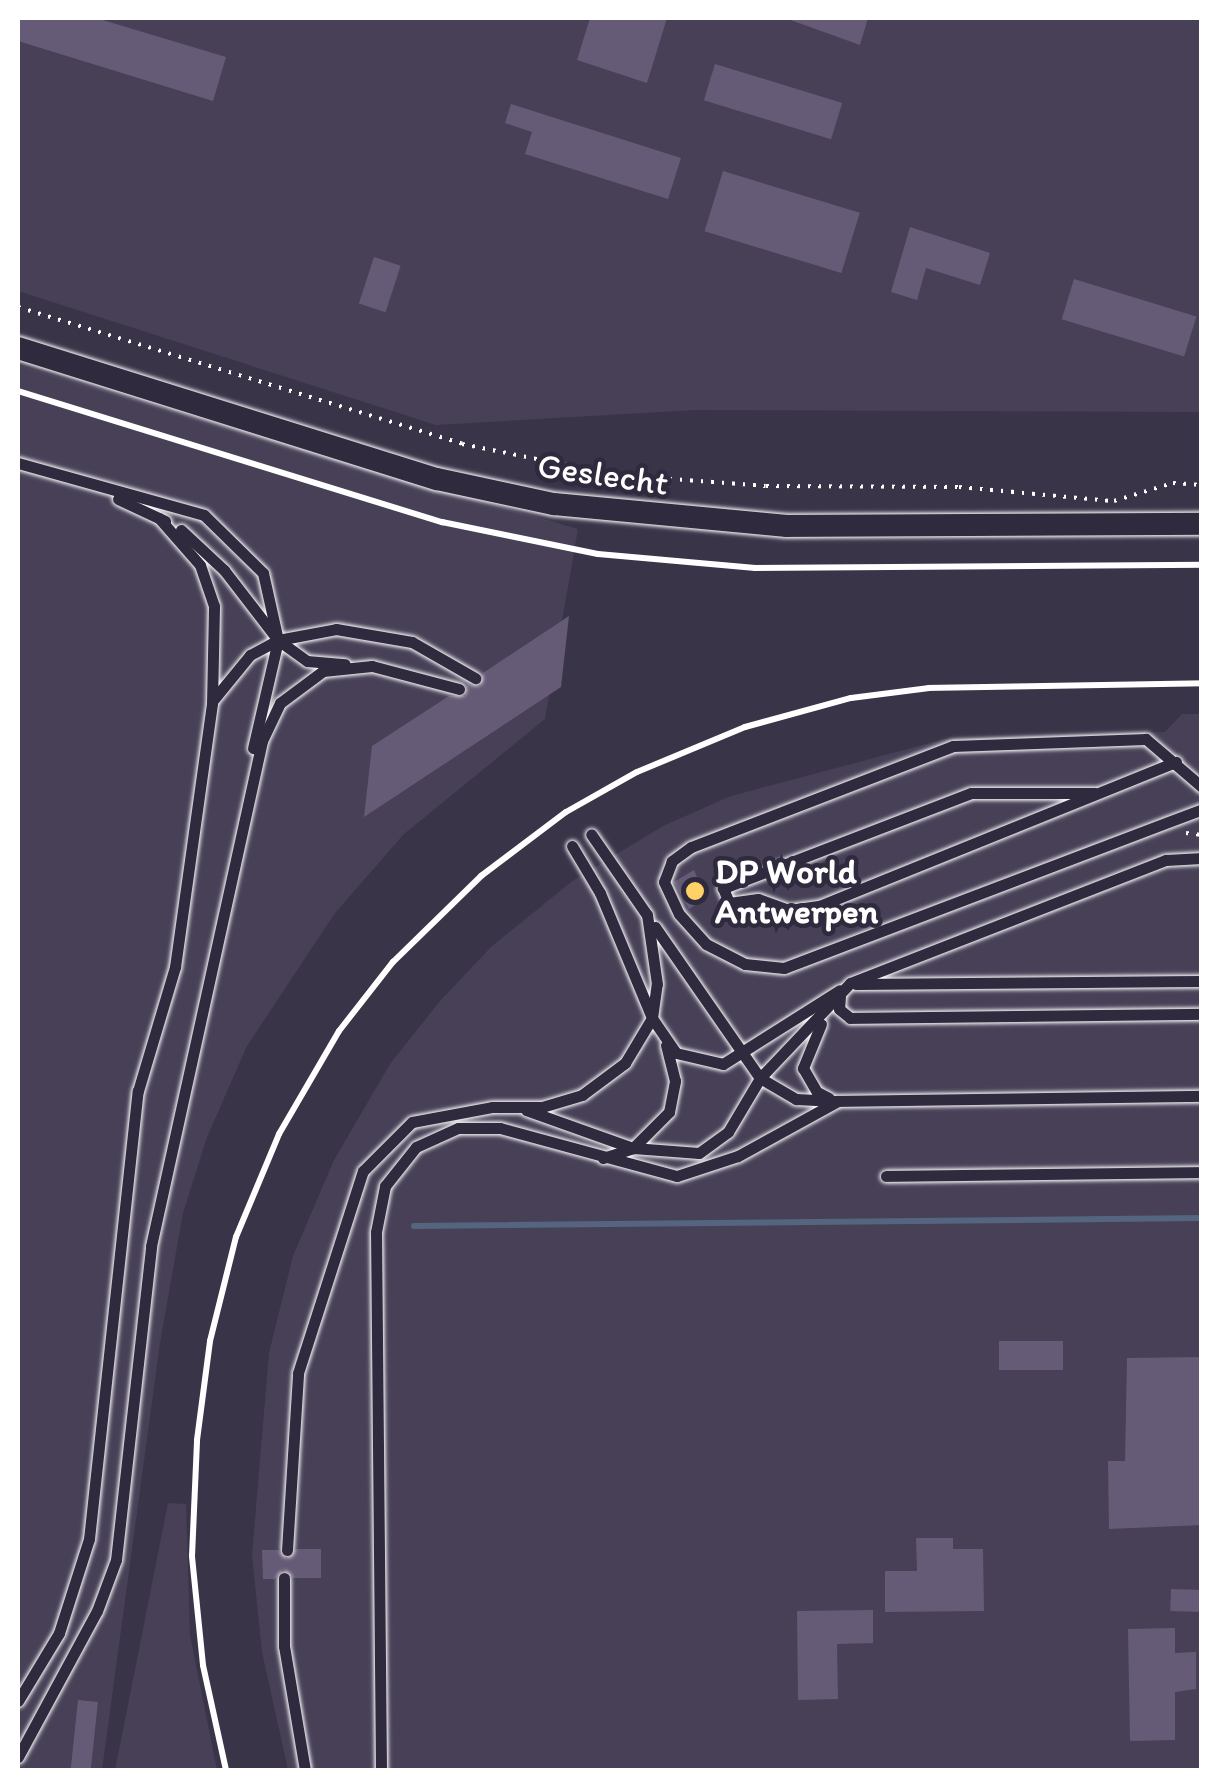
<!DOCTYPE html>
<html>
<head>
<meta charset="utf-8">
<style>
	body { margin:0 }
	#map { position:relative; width:1219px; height:1788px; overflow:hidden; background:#3a3449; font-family:Itim,sans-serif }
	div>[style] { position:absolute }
	.built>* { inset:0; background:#474057 }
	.stream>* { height:6px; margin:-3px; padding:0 3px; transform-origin:3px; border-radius:3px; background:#55647f }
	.building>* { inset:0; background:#665b77; transform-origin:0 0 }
	.path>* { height:4px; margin-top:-2px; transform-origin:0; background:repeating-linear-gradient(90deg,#fff 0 2.5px,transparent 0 10.5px) }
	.roads { filter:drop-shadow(0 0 2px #fff) drop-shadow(0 0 2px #fff) }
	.lane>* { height:11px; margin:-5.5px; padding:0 5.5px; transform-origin:5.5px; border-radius:5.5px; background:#2f2a3d }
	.street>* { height:22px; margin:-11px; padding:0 11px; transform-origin:11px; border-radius:11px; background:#2f2a3d }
	.rail>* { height:6px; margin:-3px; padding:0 3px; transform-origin:3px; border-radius:3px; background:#fff }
	.dots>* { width:28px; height:28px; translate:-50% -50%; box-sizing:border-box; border:5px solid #2f2a3d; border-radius:50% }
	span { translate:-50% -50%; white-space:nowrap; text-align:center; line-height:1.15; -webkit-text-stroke:9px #2f2a3d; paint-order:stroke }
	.street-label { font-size:35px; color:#fff }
	.poi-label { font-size:35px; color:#fff; font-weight:700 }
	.left { translate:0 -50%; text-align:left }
	.frame { position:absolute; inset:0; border:20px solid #fff; pointer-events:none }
</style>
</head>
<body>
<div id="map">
	<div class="built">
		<i style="clip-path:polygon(18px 18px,1201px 18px,1201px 412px,695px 410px,436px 425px,18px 291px)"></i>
		<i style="clip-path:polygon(18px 365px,578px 529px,545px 719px,404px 834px,335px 913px,247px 1046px,207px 1137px,183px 1213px,160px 1343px,102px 1770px,18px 1770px)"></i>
		<i style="clip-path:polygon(1182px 714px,1201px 714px,1201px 1770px,288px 1770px,262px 1652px,252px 1555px,269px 1353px,293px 1256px,334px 1160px,390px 1064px,440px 1001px,491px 947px,571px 882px,663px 826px,731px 796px,945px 739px,1165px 732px)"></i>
		<i style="clip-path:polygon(168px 1503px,186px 1504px,190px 1635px,217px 1770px,115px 1770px)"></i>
	</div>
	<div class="stream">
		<i style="left:414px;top:1226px;width:788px;rotate:-0.58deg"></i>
	</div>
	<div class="building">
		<i style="clip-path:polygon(18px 18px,96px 18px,226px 57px,213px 101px,18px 41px)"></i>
		<i style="clip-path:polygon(590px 18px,667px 18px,647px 83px,577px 60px)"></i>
		<i style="clip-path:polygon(785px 18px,868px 18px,860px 45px)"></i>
		<i style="left:715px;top:64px;width:133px;height:38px;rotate:17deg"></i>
		<i style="clip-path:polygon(511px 104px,681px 158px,668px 199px,525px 154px,532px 132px,505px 123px)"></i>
		<i style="left:723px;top:171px;width:143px;height:63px;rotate:17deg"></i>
		<i style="clip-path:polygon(910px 227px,990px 253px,980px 285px,926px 268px,917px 300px,891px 292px)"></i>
		<i style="left:374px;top:257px;width:28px;height:49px;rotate:18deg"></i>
		<i style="left:1074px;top:279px;width:128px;height:42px;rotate:17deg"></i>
		<i style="clip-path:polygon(569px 616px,561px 687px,364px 817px,372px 746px,449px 696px,465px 696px,467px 684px,480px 686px,483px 673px)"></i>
		<i style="clip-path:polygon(694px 870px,706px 898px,689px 909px,674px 882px)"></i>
		<i style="left:999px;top:1341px;width:64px;height:29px"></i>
		<i style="clip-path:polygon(1202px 1357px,1202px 1525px,1109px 1529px,1108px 1461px,1125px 1461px,1127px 1358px)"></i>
		<i style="clip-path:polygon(916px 1538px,953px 1538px,953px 1549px,983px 1549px,984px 1611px,885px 1612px,885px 1571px,917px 1571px)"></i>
		<i style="clip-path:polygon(296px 1549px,321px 1549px,321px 1578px,293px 1578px,283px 1569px,275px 1579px,263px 1579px,262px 1550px,278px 1550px,287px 1559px)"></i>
		<i style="left:1171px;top:1589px;width:31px;height:22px;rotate:2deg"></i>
		<i style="clip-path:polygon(873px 1610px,873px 1643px,837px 1644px,838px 1699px,798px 1700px,797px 1611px)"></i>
		<i style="clip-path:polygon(1175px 1628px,1175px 1653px,1196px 1652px,1196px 1689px,1175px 1692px,1175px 1740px,1130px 1741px,1128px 1629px)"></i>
		<i style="left:78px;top:1700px;width:20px;height:70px;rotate:6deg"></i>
	</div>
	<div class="path">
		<i style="left:18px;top:307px;width:465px;rotate:17.1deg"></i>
		<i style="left:462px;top:444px;width:158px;rotate:11.3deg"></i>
		<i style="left:617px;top:475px;width:149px;rotate:4.2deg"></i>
		<i style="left:766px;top:486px;width:193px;rotate:0.3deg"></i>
		<i style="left:959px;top:487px;width:156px;rotate:5.2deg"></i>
		<i style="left:1114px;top:501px;width:62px;rotate:-17deg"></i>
		<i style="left:1173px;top:483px;width:29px;rotate:4deg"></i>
		<i style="left:1186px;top:833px;width:16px;rotate:7deg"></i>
	</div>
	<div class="roads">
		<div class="lane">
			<i style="left:18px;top:463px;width:193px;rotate:15.6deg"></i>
			<i style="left:204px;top:515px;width:83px;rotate:44.5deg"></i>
			<i style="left:263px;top:573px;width:69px;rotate:77.4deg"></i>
			<i style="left:278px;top:640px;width:111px;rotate:103deg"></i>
			<i style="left:118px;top:499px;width:52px;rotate:25.1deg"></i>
			<i style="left:181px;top:530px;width:59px;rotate:42.9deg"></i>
			<i style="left:224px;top:570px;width:88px;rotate:52.4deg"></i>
			<i style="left:278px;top:640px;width:36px;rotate:36deg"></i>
			<i style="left:307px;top:661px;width:38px;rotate:5deg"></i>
			<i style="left:214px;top:699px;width:57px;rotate:-50.7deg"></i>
			<i style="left:250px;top:655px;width:32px;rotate:-28deg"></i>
			<i style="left:278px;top:640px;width:59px;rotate:-10.7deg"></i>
			<i style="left:336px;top:629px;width:77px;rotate:9.7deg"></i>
			<i style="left:412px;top:642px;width:73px;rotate:29.7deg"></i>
			<i style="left:1202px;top:787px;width:74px;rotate:-139.4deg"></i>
			<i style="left:1146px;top:739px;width:193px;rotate:177.9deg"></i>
			<i style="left:953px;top:746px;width:281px;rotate:158.9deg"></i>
			<i style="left:691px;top:847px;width:24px;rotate:144deg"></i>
			<i style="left:672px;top:861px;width:22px;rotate:111deg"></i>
			<i style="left:664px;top:882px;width:35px;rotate:65deg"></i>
			<i style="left:679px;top:914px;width:40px;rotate:48deg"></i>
			<i style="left:706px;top:944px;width:44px;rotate:27.1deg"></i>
			<i style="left:745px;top:964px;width:39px;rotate:6deg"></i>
			<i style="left:784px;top:968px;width:447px;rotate:-20.8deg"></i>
			<i style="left:1095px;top:793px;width:124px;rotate:180deg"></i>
			<i style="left:971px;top:793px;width:266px;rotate:159deg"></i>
			<i style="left:723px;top:888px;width:16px;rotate:68deg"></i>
			<i style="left:729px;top:903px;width:29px;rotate:-8deg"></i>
			<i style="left:758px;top:899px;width:33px;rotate:20deg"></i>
			<i style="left:789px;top:910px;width:30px;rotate:-8deg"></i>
			<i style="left:819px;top:906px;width:385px;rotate:-22deg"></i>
			<i style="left:572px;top:846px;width:55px;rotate:59.2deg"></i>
			<i style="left:600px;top:893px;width:135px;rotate:67.4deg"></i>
			<i style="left:652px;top:1018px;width:42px;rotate:55.6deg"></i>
			<i style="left:676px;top:1053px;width:48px;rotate:13.2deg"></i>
			<i style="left:723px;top:1064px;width:138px;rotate:-32.3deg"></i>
			<i style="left:655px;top:927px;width:184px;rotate:55.2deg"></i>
			<i style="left:760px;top:1078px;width:42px;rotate:30.3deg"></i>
			<i style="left:796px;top:1099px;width:40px;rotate:2.9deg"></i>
			<i style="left:856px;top:984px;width:346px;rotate:-0.5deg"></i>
			<i style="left:840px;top:996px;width:13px;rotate:94deg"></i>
			<i style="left:839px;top:1009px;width:14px;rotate:39deg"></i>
			<i style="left:850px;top:1018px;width:352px;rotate:-0.7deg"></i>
			<i style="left:821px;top:1024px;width:48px;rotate:112.2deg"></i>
			<i style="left:803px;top:1068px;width:28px;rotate:60deg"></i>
			<i style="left:817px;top:1092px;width:13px;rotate:27deg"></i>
			<i style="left:526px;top:1110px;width:114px;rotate:19.6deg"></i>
			<i style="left:633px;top:1148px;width:66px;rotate:4.3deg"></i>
			<i style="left:699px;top:1153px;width:36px;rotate:-36deg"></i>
			<i style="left:728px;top:1132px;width:63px;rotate:-59.3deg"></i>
			<i style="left:760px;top:1078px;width:131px;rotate:-46.5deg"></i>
			<i style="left:850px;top:983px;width:339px;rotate:-21.3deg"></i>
			<i style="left:1166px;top:860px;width:36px;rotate:-3deg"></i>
			<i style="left:603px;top:1158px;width:32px;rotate:-18deg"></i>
			<i style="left:633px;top:1148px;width:51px;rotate:-45deg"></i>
			<i style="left:669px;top:1112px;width:32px;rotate:-79deg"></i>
			<i style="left:675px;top:1081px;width:37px;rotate:-104deg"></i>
			<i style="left:886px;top:1176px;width:316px;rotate:-0.7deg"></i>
			<i style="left:287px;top:1550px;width:177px;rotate:-86.4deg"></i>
			<i style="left:298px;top:1373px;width:212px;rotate:-72.2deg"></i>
			<i style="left:363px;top:1171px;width:69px;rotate:-45deg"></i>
			<i style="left:412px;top:1122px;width:81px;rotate:-10.6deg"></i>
			<i style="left:492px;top:1107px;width:50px"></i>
			<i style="left:542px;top:1107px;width:42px;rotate:-16.7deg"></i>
			<i style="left:582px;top:1095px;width:54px;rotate:-36.7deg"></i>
			<i style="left:625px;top:1063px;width:52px;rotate:-59deg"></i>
			<i style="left:652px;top:1018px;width:34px;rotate:-82deg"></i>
			<i style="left:657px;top:984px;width:70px;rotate:-98.2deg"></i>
			<i style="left:647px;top:915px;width:98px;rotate:-124.7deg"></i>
			<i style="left:284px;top:1578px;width:68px;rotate:90deg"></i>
			<i style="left:284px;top:1646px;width:126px;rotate:80.4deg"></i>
			<i style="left:18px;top:1701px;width:79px;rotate:-58.9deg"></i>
			<i style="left:59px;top:1633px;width:99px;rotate:-72.3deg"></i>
			<i style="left:89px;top:1539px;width:451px;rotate:-83.8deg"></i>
			<i style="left:138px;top:1091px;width:129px;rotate:-73.4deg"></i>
			<i style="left:175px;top:967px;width:267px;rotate:-82deg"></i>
			<i style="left:212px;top:703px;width:97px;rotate:-88.8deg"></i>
			<i style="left:214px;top:606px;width:43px;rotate:-108.9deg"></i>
			<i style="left:200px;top:565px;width:62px;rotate:-131.1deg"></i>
			<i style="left:18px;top:1757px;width:166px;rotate:-61.6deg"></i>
			<i style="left:97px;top:1611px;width:54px;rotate:-69.6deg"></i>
			<i style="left:116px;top:1560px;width:316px;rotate:-83.6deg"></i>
			<i style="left:151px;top:1246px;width:517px;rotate:-77.6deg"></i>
			<i style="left:262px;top:741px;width:42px;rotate:-64.7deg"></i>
			<i style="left:280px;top:703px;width:54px;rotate:-36.7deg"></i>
			<i style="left:323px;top:671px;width:49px;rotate:-5.8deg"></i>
			<i style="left:372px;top:666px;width:90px;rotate:14.8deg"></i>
			<i style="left:381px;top:1770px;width:538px;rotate:-90.53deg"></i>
			<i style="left:376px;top:1232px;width:47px;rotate:-78.9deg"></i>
			<i style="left:385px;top:1186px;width:50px;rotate:-51.5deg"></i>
			<i style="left:416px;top:1147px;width:46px;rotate:-24.3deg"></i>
			<i style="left:458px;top:1128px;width:42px"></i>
			<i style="left:500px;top:1128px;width:183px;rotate:15.2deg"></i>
			<i style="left:677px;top:1176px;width:64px;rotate:-18.2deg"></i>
			<i style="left:738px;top:1156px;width:114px;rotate:-28.8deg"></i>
			<i style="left:838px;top:1101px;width:364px;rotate:-0.8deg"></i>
		</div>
		<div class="street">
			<i style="left:18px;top:348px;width:439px;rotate:17.4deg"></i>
			<i style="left:437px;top:479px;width:120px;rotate:12.1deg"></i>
			<i style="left:554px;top:504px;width:234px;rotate:5.4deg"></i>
			<i style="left:787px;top:526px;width:415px;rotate:-0.3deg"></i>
		</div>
	</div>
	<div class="rail">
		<i style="left:18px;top:391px;width:444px;rotate:17.2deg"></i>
		<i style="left:442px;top:522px;width:159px;rotate:11.6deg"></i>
		<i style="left:598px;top:554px;width:158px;rotate:5.1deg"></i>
		<i style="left:755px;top:568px;width:447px;rotate:-0.4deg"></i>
		<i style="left:226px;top:1770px;width:107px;rotate:-102.4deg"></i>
		<i style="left:203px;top:1665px;width:110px;rotate:-95.8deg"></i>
		<i style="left:192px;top:1556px;width:116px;rotate:-87.5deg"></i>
		<i style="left:197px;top:1440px;width:100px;rotate:-82.5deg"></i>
		<i style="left:210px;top:1341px;width:107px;rotate:-76deg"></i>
		<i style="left:236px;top:1237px;width:112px;rotate:-67.3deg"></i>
		<i style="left:279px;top:1134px;width:119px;rotate:-59.8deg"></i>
		<i style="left:339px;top:1031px;width:88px;rotate:-52deg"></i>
		<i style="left:393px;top:962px;width:123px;rotate:-44.3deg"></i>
		<i style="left:481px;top:876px;width:106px;rotate:-37deg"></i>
		<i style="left:566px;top:812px;width:81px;rotate:-29.4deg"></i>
		<i style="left:637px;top:772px;width:117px;rotate:-22.6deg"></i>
		<i style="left:745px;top:727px;width:110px;rotate:-15.3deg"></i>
		<i style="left:851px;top:698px;width:79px;rotate:-7.3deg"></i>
		<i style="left:929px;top:688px;width:273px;rotate:-1deg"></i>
	</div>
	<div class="dots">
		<i style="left:695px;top:891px;background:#ffd166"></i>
	</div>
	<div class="street-label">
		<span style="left:603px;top:474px;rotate:8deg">Geslecht</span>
	</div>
	<div class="poi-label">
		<span class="left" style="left:715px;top:891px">DP World<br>Antwerpen</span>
	</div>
	<div class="frame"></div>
</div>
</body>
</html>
